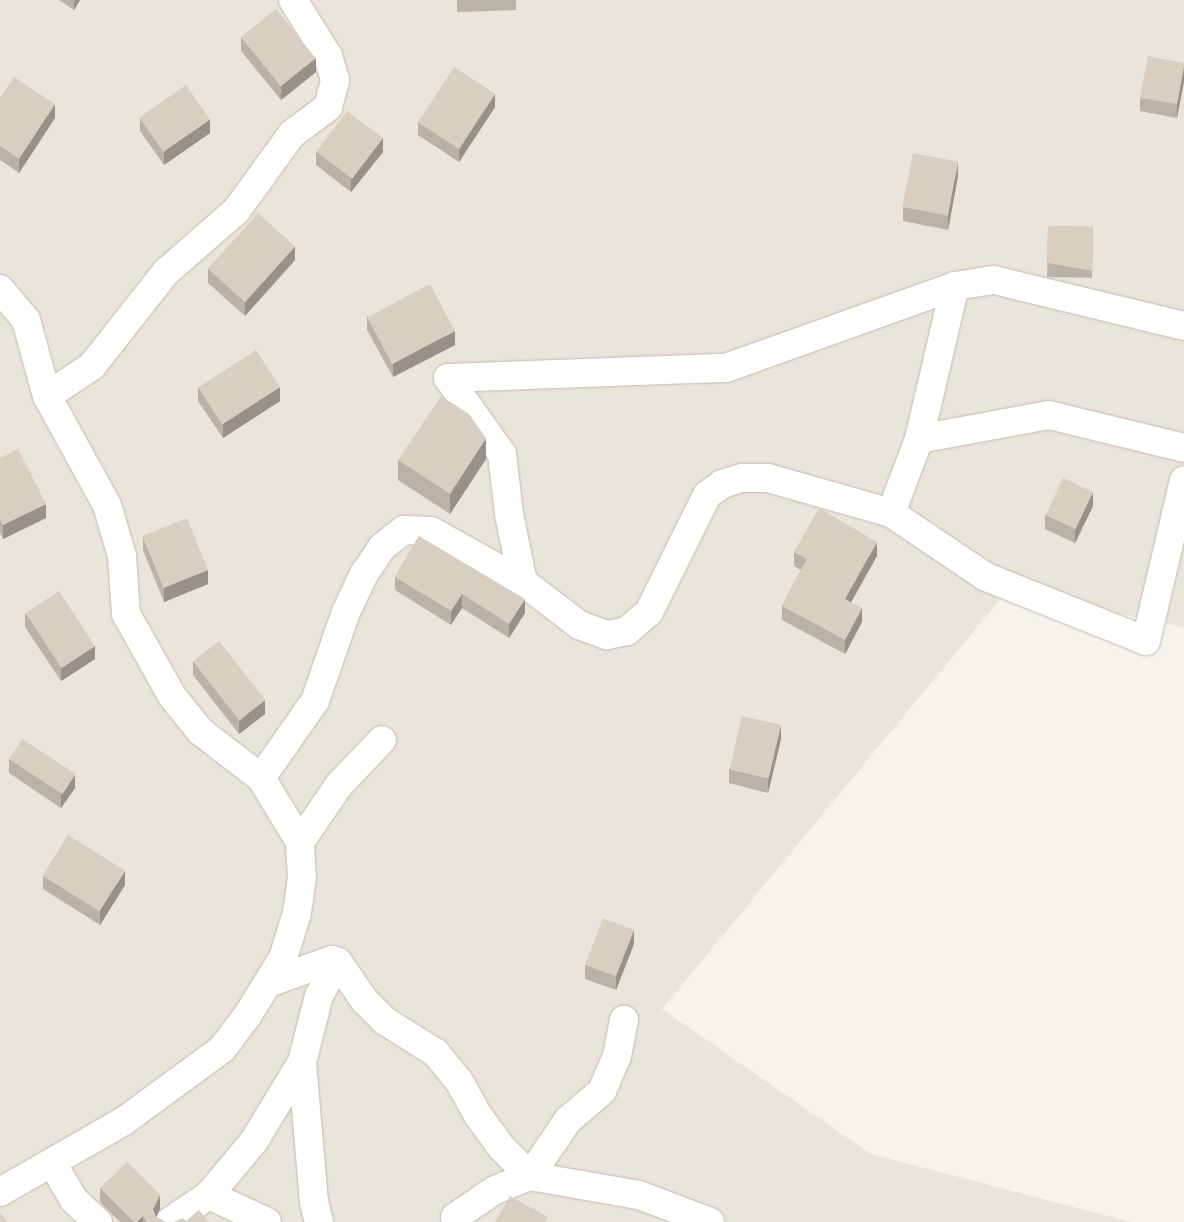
<!DOCTYPE html>
<html>
<head>
<meta charset="utf-8">
<style>
	body { margin:0 }
	#map { position:relative; width:1184px; height:1222px; overflow:hidden; background:#f6f3ec; font-family:Manrope,sans-serif }
	div>[style] { position:absolute }
	.residential>* { inset:0; background:#eae5da }
	.roads { filter:drop-shadow(0 0 1px #c2bbae) drop-shadow(0 0 1px #c2bbae) }
	.minor>* { height:28px; margin:-14px; padding:0 14px; transform-origin:14px; border-radius:14px; background:#fff }
	.wall>* { inset:0; background:#bab2a6; transform-origin:0 0 }
	.shaded-wall>* { inset:0; background:#979187 }
	.building>* { inset:0; background:#d8cfc1; transform-origin:0 0 }
	span { translate:-50% -50%; white-space:nowrap; text-align:center; line-height:1.15; -webkit-text-stroke:5px #fff; paint-order:stroke }
</style>
</head>
<body>
<div id="map">
	<div class="residential">
		<i style="clip-path:polygon(0 0,1184px 0,1184px 627px,1007px 591px,662px 1009px,871px 1154px,1131px 1222px,0 1222px)"></i>
	</div>
	<div class="roads">
		<div class="minor">
			<i style="left:0;top:289px;width:40px;rotate:50deg"></i>
			<i style="left:26px;top:320px;width:79px;rotate:74.6deg"></i>
			<i style="left:47px;top:396px;width:124px;rotate:61.2deg"></i>
			<i style="left:107px;top:505px;width:53px;rotate:73.6deg"></i>
			<i style="left:122px;top:556px;width:58px;rotate:86.1deg"></i>
			<i style="left:126px;top:614px;width:94px;rotate:60.7deg"></i>
			<i style="left:172px;top:696px;width:45px;rotate:51.3deg"></i>
			<i style="left:200px;top:731px;width:77px;rotate:37.6deg"></i>
			<i style="left:261px;top:778px;width:75px;rotate:58.6deg"></i>
			<i style="left:300px;top:842px;width:35px;rotate:87deg"></i>
			<i style="left:302px;top:877px;width:36px;rotate:98deg"></i>
			<i style="left:297px;top:913px;width:47px;rotate:107.3deg"></i>
			<i style="left:283px;top:958px;width:68px;rotate:121.8deg"></i>
			<i style="left:247px;top:1016px;width:41px;rotate:127.1deg"></i>
			<i style="left:222px;top:1049px;width:122px;rotate:143.7deg"></i>
			<i style="left:124px;top:1121px;width:143px;rotate:150.2deg"></i>
			<i style="left:448px;top:378px;width:278px;rotate:-2.1deg"></i>
			<i style="left:726px;top:368px;width:243px;rotate:-19.7deg"></i>
			<i style="left:955px;top:286px;width:39px;rotate:-9deg"></i>
			<i style="left:994px;top:280px;width:195px;rotate:13.6deg"></i>
			<i style="left:448px;top:378px;width:93px;rotate:54.6deg"></i>
			<i style="left:502px;top:454px;width:60px;rotate:83.3deg"></i>
			<i style="left:509px;top:514px;width:69px;rotate:78.4deg"></i>
			<i style="left:47px;top:396px;width:54px;rotate:-33.7deg"></i>
			<i style="left:92px;top:366px;width:120px;rotate:-51.8deg"></i>
			<i style="left:166px;top:272px;width:93px;rotate:-41.1deg"></i>
			<i style="left:236px;top:211px;width:95px;rotate:-54deg"></i>
			<i style="left:292px;top:134px;width:45px;rotate:-36.9deg"></i>
			<i style="left:328px;top:107px;width:28px;rotate:-75deg"></i>
			<i style="left:335px;top:80px;width:25px;rotate:-106deg"></i>
			<i style="left:328px;top:56px;width:66px;rotate:-122deg"></i>
			<i style="left:919px;top:439px;width:132px;rotate:-10.5deg"></i>
			<i style="left:1049px;top:415px;width:139px;rotate:13.7deg"></i>
			<i style="left:891px;top:513px;width:79px;rotate:-69.3deg"></i>
			<i style="left:919px;top:439px;width:157px;rotate:-76.8deg"></i>
			<i style="left:261px;top:778px;width:94px;rotate:-55deg"></i>
			<i style="left:315px;top:701px;width:94px;rotate:-70.8deg"></i>
			<i style="left:346px;top:612px;width:42px;rotate:-64.7deg"></i>
			<i style="left:364px;top:574px;width:32px;rotate:-56deg"></i>
			<i style="left:382px;top:547px;width:28px;rotate:-38deg"></i>
			<i style="left:404px;top:530px;width:27px;rotate:2deg"></i>
			<i style="left:431px;top:531px;width:105px;rotate:29deg"></i>
			<i style="left:523px;top:582px;width:71px;rotate:37.5deg"></i>
			<i style="left:579px;top:625px;width:30px;rotate:20deg"></i>
			<i style="left:607px;top:635px;width:20px;rotate:-11deg"></i>
			<i style="left:627px;top:631px;width:29px;rotate:-41deg"></i>
			<i style="left:649px;top:612px;width:131px;rotate:-63.6deg"></i>
			<i style="left:707px;top:495px;width:19px;rotate:-36deg"></i>
			<i style="left:722px;top:484px;width:21px;rotate:-17deg"></i>
			<i style="left:742px;top:478px;width:26px"></i>
			<i style="left:768px;top:478px;width:128px;rotate:15.9deg"></i>
			<i style="left:891px;top:513px;width:115px;rotate:34deg"></i>
			<i style="left:986px;top:577px;width:172px;rotate:21.8deg"></i>
			<i style="left:1146px;top:641px;width:165px;rotate:-76.7deg"></i>
			<i style="left:300px;top:842px;width:69px;rotate:-55.6deg"></i>
			<i style="left:339px;top:785px;width:62px;rotate:-46.3deg"></i>
			<i style="left:268px;top:983px;width:68px;rotate:-19.8deg"></i>
			<i style="left:332px;top:960px;width:6px;rotate:18deg"></i>
			<i style="left:338px;top:962px;width:46px;rotate:55.6deg"></i>
			<i style="left:364px;top:1000px;width:30px;rotate:45deg"></i>
			<i style="left:385px;top:1021px;width:60px;rotate:32.1deg"></i>
			<i style="left:436px;top:1053px;width:36px;rotate:51deg"></i>
			<i style="left:459px;top:1081px;width:38px;rotate:61deg"></i>
			<i style="left:477px;top:1114px;width:42px;rotate:53.7deg"></i>
			<i style="left:502px;top:1148px;width:40px;rotate:45deg"></i>
			<i style="left:530px;top:1176px;width:68px;rotate:-55.8deg"></i>
			<i style="left:568px;top:1120px;width:45px;rotate:-40.5deg"></i>
			<i style="left:602px;top:1091px;width:38px;rotate:-67deg"></i>
			<i style="left:617px;top:1056px;width:37px;rotate:-79deg"></i>
			<i style="left:302px;top:1062px;width:141px;rotate:85.1deg"></i>
			<i style="left:314px;top:1202px;width:21px;rotate:76deg"></i>
			<i style="left:52px;top:1163px;width:43px;rotate:59.3deg"></i>
			<i style="left:74px;top:1200px;width:33px;rotate:43deg"></i>
			<i style="left:209px;top:1195px;width:64px;rotate:25deg"></i>
			<i style="left:455px;top:1217px;width:48px;rotate:-34deg"></i>
			<i style="left:495px;top:1190px;width:38px;rotate:-22deg"></i>
			<i style="left:530px;top:1176px;width:111px;rotate:9.9deg"></i>
			<i style="left:639px;top:1195px;width:76px;rotate:20.8deg"></i>
			<i style="left:169px;top:1222px;width:48px;rotate:-34deg"></i>
			<i style="left:209px;top:1195px;width:70px;rotate:-50.2deg"></i>
			<i style="left:254px;top:1141px;width:92px;rotate:-58.7deg"></i>
			<i style="left:302px;top:1062px;width:68px;rotate:-75.6deg"></i>
			<i style="left:319px;top:996px;width:38px;rotate:-62deg"></i>
		</div>
	</div>
	<div class="wall">
		<i style="clip-path:polygon(59px 0,80px 0,74px 10px)"></i>
		<i style="clip-path:polygon(457px 0,516px 0,516px 10px,457px 12px)"></i>
		<i style="clip-path:polygon(241px 37px,316px 72px,281px 100px,241px 51px)"></i>
		<i style="clip-path:polygon(1184px 63px,1184px 81px,1177px 118px,1140px 111px,1140px 98px)"></i>
		<i style="clip-path:polygon(0 98px,55px 118px,19px 173px,0 160px)"></i>
		<i style="clip-path:polygon(495px 107px,459px 162px,418px 135px,418px 122px)"></i>
		<i style="clip-path:polygon(140px 118px,210px 133px,164px 165px,140px 131px)"></i>
		<i style="clip-path:polygon(316px 152px,383px 152px,351px 192px,316px 165px)"></i>
		<i style="clip-path:polygon(958px 176px,948px 230px,903px 221px,903px 207px)"></i>
		<i style="left:1048px;top:226px;width:45px;height:51px;rotate:1deg"></i>
		<i style="clip-path:polygon(295px 260px,245px 316px,208px 283px,208px 269px)"></i>
		<i style="clip-path:polygon(367px 316px,455px 345px,393px 377px,367px 330px)"></i>
		<i style="clip-path:polygon(198px 387px,280px 401px,223px 438px,198px 401px)"></i>
		<i style="clip-path:polygon(0 458px,46px 518px,3px 539px,0 533px)"></i>
		<i style="clip-path:polygon(486px 459px,450px 514px,398px 480px,398px 460px)"></i>
		<i style="clip-path:polygon(1093px 506px,1075px 543px,1045px 529px,1045px 515px)"></i>
		<i style="clip-path:polygon(143px 536px,208px 584px,164px 602px,143px 550px)"></i>
		<i style="clip-path:polygon(419px 536px,525px 613px,509px 638px,462px 608px,451px 625px,395px 590px,395px 577px)"></i>
		<i style="clip-path:polygon(794px 552px,877px 556px,851px 602px,862px 622px,845px 654px,782px 620px,782px 606px,801px 570px,794px 566px)"></i>
		<i style="clip-path:polygon(25px 613px,95px 659px,61px 681px,25px 627px)"></i>
		<i style="clip-path:polygon(193px 661px,265px 714px,239px 734px,193px 675px)"></i>
		<i style="clip-path:polygon(781px 739px,768px 793px,729px 783px,729px 769px)"></i>
		<i style="clip-path:polygon(9px 759px,75px 788px,61px 808px,9px 773px)"></i>
		<i style="clip-path:polygon(43px 876px,125px 885px,100px 925px,43px 889px)"></i>
		<i style="clip-path:polygon(634px 944px,616px 990px,585px 979px,585px 965px)"></i>
		<i style="clip-path:polygon(100px 1188px,160px 1209px,156px 1217px,166px 1222px,120px 1222px,100px 1202px)"></i>
	</div>
	<div class="shaded-wall">
		<i style="clip-path:polygon(74px 0,80px 0,74px 10px)"></i>
		<i style="clip-path:polygon(316px 58px,316px 72px,281px 100px,281px 86px)"></i>
		<i style="clip-path:polygon(1184px 67px,1184px 81px,1177px 118px,1177px 104px)"></i>
		<i style="clip-path:polygon(495px 94px,495px 107px,459px 162px,459px 149px)"></i>
		<i style="clip-path:polygon(55px 104px,55px 118px,19px 173px,19px 159px)"></i>
		<i style="clip-path:polygon(210px 119px,210px 133px,164px 165px,164px 151px)"></i>
		<i style="clip-path:polygon(383px 138px,383px 152px,351px 192px,351px 178px)"></i>
		<i style="clip-path:polygon(958px 162px,958px 176px,948px 230px,948px 216px)"></i>
		<i style="clip-path:polygon(295px 246px,295px 260px,245px 316px,245px 302px)"></i>
		<i style="clip-path:polygon(455px 331px,455px 345px,393px 377px,393px 363px)"></i>
		<i style="clip-path:polygon(280px 387px,280px 401px,223px 438px,223px 424px)"></i>
		<i style="clip-path:polygon(486px 438px,486px 459px,450px 514px,450px 494px)"></i>
		<i style="clip-path:polygon(1093px 492px,1093px 506px,1075px 543px,1075px 530px)"></i>
		<i style="clip-path:polygon(46px 504px,46px 518px,3px 539px,3px 525px)"></i>
		<i style="clip-path:polygon(877px 542px,877px 556px,845px 613px,845px 599px)"></i>
		<i style="clip-path:polygon(208px 570px,208px 584px,164px 602px,164px 588px)"></i>
		<i style="clip-path:polygon(462px 594px,462px 608px,451px 625px,451px 611px)"></i>
		<i style="clip-path:polygon(525px 599px,525px 613px,509px 638px,509px 624px)"></i>
		<i style="clip-path:polygon(862px 608px,862px 622px,845px 654px,845px 640px)"></i>
		<i style="clip-path:polygon(95px 646px,95px 659px,61px 681px,61px 667px)"></i>
		<i style="clip-path:polygon(265px 700px,265px 714px,239px 734px,239px 721px)"></i>
		<i style="clip-path:polygon(781px 725px,781px 739px,768px 793px,768px 779px)"></i>
		<i style="clip-path:polygon(75px 774px,75px 788px,61px 808px,61px 794px)"></i>
		<i style="clip-path:polygon(125px 871px,125px 885px,100px 925px,100px 911px)"></i>
		<i style="clip-path:polygon(634px 930px,634px 944px,616px 990px,616px 976px)"></i>
		<i style="clip-path:polygon(160px 1195px,160px 1209px,154px 1222px,153px 1209px)"></i>
		<i style="clip-path:polygon(143px 1216px,143px 1222px,137px 1222px)"></i>
	</div>
	<div class="building">
		<i style="left:276px;top:9px;width:63px;height:45px;rotate:51deg"></i>
		<i style="clip-path:polygon(1148px 56px,1184px 63px,1184px 67px,1177px 104px,1140px 98px)"></i>
		<i style="left:454px;top:67px;width:49px;height:66px;rotate:33deg"></i>
		<i style="clip-path:polygon(14px 77px,55px 104px,19px 159px,0 146px,0 98px)"></i>
		<i style="left:186px;top:85px;width:42px;height:57px;rotate:55deg"></i>
		<i style="left:347px;top:111px;width:45px;height:51px;rotate:37deg"></i>
		<i style="left:913px;top:153px;width:46px;height:55px;rotate:11deg"></i>
		<i style="left:258px;top:213px;width:50px;height:75px;rotate:42deg"></i>
		<i style="clip-path:polygon(1048px 226px,1093px 227px,1092px 271px,1048px 263px)"></i>
		<i style="left:430px;top:284px;width:53px;height:71px;rotate:62deg"></i>
		<i style="left:256px;top:350px;width:44px;height:69px;rotate:57deg"></i>
		<i style="clip-path:polygon(441px 396px,469px 414px,486px 438px,450px 494px,398px 460px)"></i>
		<i style="clip-path:polygon(18px 449px,46px 504px,3px 525px,0 519px,0 458px)"></i>
		<i style="left:1063px;top:478px;width:33px;height:41px;rotate:25deg"></i>
		<i style="clip-path:polygon(819px 508px,877px 542px,845px 599px,862px 608px,845px 640px,782px 606px,807px 559px,794px 552px)"></i>
		<i style="left:187px;top:518px;width:56px;height:48px;rotate:68deg"></i>
		<i style="clip-path:polygon(419px 536px,525px 599px,509px 624px,462px 594px,451px 611px,395px 577px)"></i>
		<i style="left:59px;top:591px;width:66px;height:40px;rotate:57deg"></i>
		<i style="left:219px;top:641px;width:75px;height:33px;rotate:52deg"></i>
		<i style="left:742px;top:716px;width:40px;height:55px;rotate:13deg"></i>
		<i style="left:22px;top:739px;width:64px;height:24px;rotate:33deg"></i>
		<i style="left:68px;top:835px;width:67px;height:48px;rotate:32deg"></i>
		<i style="left:603px;top:918px;width:33px;height:50px;rotate:21deg"></i>
		<i style="clip-path:polygon(127px 1162px,160px 1195px,153px 1209px,156px 1217px,166px 1222px,147px 1222px,143px 1216px,137px 1222px,134px 1222px,100px 1188px)"></i>
		<i style="clip-path:polygon(510px 1196px,548px 1217px,545px 1222px,495px 1222px)"></i>
		<i style="clip-path:polygon(199px 1210px,209px 1222px,173px 1222px,183px 1218px,186px 1221px)"></i>
		<i style="clip-path:polygon(0 1213px,8px 1222px,0 1222px)"></i>
	</div>
</div>
</body>
</html>
